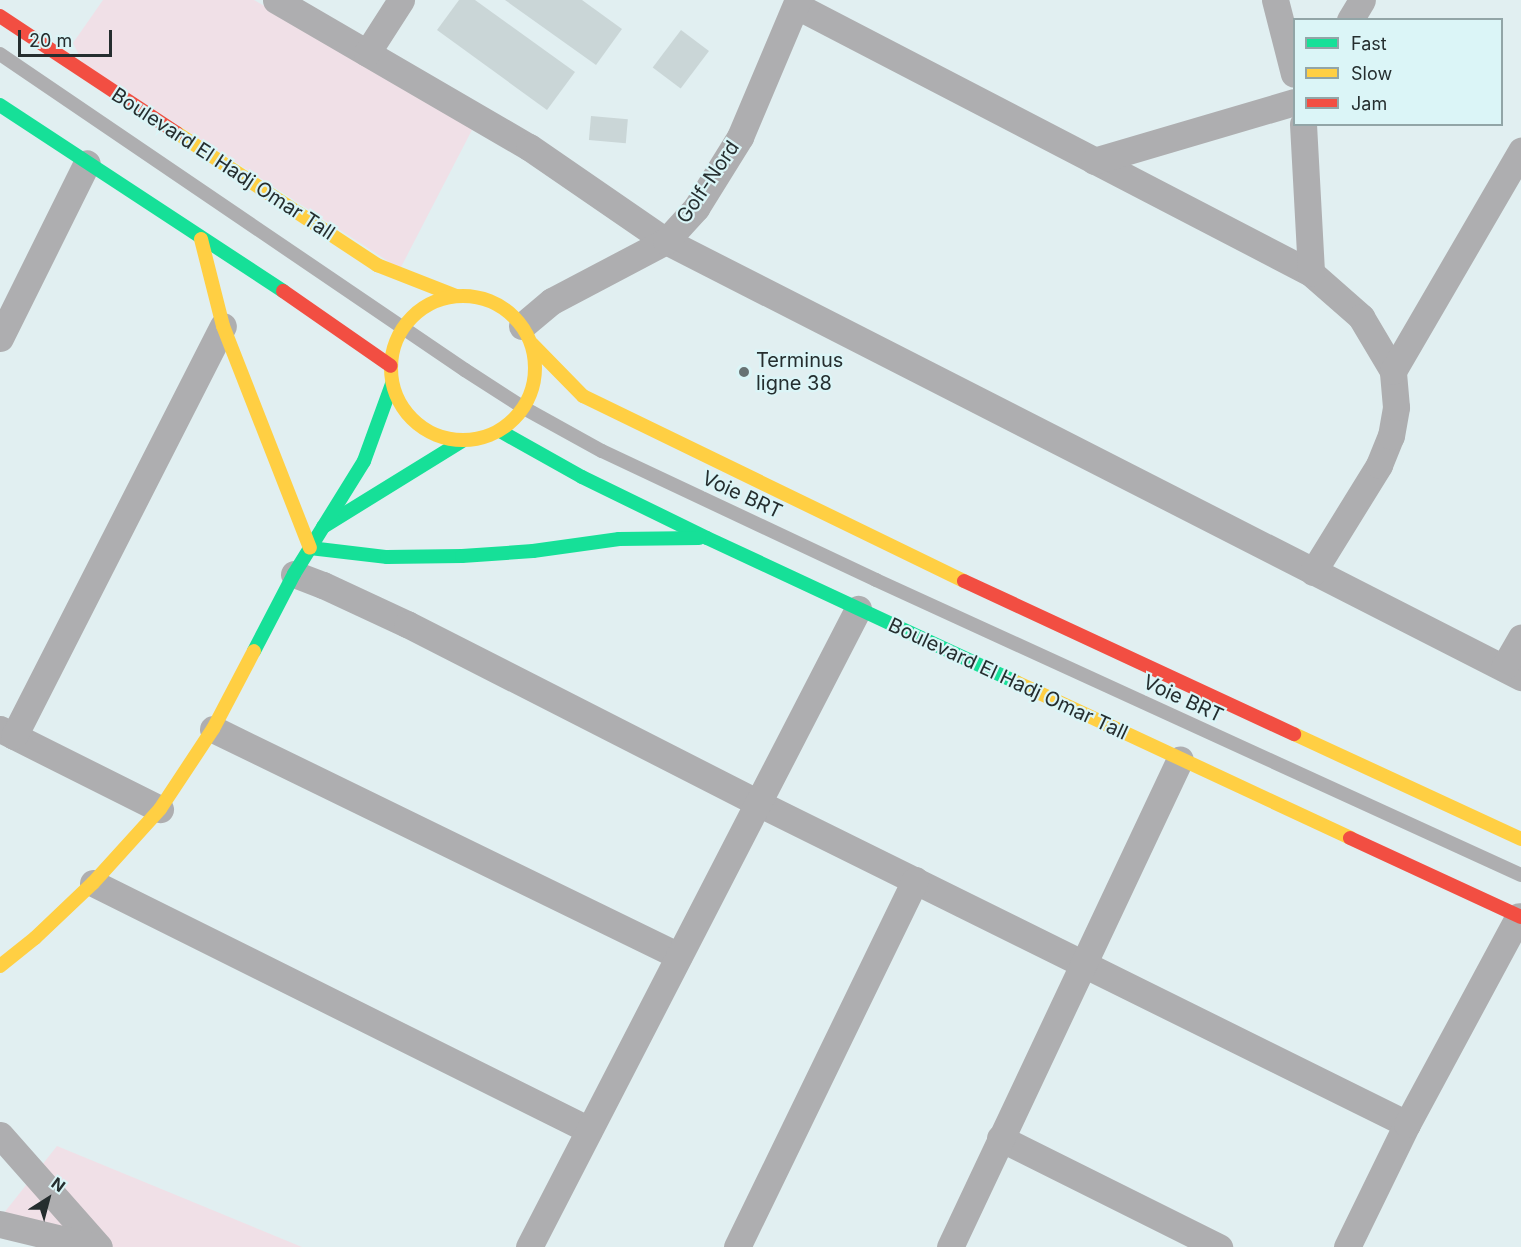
<!DOCTYPE html>
<html>
<head>
<meta charset="utf-8">
<style>
	body { margin:0 }
	#map { position:relative; width:1521px; height:1247px; overflow:hidden; background:#e1eff1; font-family:Inter,sans-serif }
	div>[style] { position:absolute }
	.green>* { inset:0; background:#f0e0e7 }
	.building>* { inset:0; background:#cad6d7; transform-origin:0 0 }
	.lane>* { height:14px; margin:-7px; padding:0 7px; transform-origin:7px; border-radius:7px; background:#aeaeb0 }
	.street>* { height:27px; margin:-13.5px; padding:0 13.5px; transform-origin:13.5px; border-radius:13.5px; background:#aeaeb0 }
	.fast>* { height:14px; margin:-7px; padding:0 7px; transform-origin:7px; border-radius:7px; background:#16e098 }
	.slow>* { height:14px; margin:-7px; padding:0 7px; transform-origin:7px; border-radius:7px; background:#ffcf43 }
	.slow>.ring { margin:-7px; padding:0; box-sizing:content-box; background:none; border:14px solid #ffcf43; border-radius:50% }
	.jam>* { height:14px; margin:-7px; padding:0 7px; transform-origin:7px; border-radius:7px; background:#f24e42 }
	.dots>* { width:16px; height:16px; translate:-50% -50%; box-sizing:border-box; border:3px solid #dbf5f7; border-radius:50% }
	span { translate:-50% -50%; white-space:nowrap; text-align:center; line-height:1.15; -webkit-text-stroke:4.5px #dbf5f7; paint-order:stroke }
	.street-label { font-size:20px; color:#252e2f }
	.poi-label { font-size:20px; color:#252e2f }
	.left { translate:0 -50%; text-align:left }
	.legend { position:absolute; left:1293px; top:18px; width:210px; height:108px; box-sizing:border-box; background:#dbf5f7; border:2px solid #92a5a7; margin:0; padding:8px 10px; list-style:none; font-size:18px; color:#252e2f }
	.legend li { display:flex; align-items:center; gap:12px; height:30px }
	.legend b { width:30px; border:2px solid #92a5a7 }
	.north { position:absolute; left:18px; top:1169px; width:60px; height:60px; -webkit-text-stroke:4px #dbf5f7; paint-order:stroke; rotate:36deg; font-size:16px; font-weight:700; line-height:24px; text-align:center; color:#252e2f }
	.north::after { content:''; display:block; margin:auto; width:21px; height:27px; background:#252e2f; clip-path:polygon(50% 0,100% 100%,50% 72%,0 100%) }
	.scale { position:absolute; left:18px; top:30px; width:94px; height:27px; box-sizing:border-box; border:3px solid #252e2f; border-top:0; padding-left:8px; font-size:18px; line-height:21px; white-space:nowrap; color:#252e2f; -webkit-text-stroke:4px #dbf5f7; paint-order:stroke }
</style>
</head>
<body>
<div id="map">
	<div class="green">
		<i style="clip-path:polygon(103px 0,254px 0,474px 126px,400px 269px,83px 63px,73px 43px)"></i>
		<i style="clip-path:polygon(57px 1146px,302px 1247px,69px 1247px,0 1218px)"></i>
	</div>
	<div class="building">
		<i style="clip-path:polygon(459px 0,475px 0,575px 72px,547px 110px,437px 30px)"></i>
		<i style="clip-path:polygon(505px 0,582px 0,622px 29px,596px 65px)"></i>
		<i style="left:681px;top:30px;width:35px;height:47px;rotate:37deg"></i>
		<i style="left:591px;top:116px;width:37px;height:24px;rotate:5deg"></i>
	</div>
	<div class="lane">
		<i style="left:0;top:54px;width:562px;rotate:34.2deg"></i>
		<i style="left:465px;top:370px;width:70px;rotate:32.8deg"></i>
		<i style="left:524px;top:408px;width:89px;rotate:28.9deg"></i>
		<i style="left:602px;top:451px;width:303px;rotate:25.2deg"></i>
		<i style="left:876px;top:580px;width:709px;rotate:24.58deg"></i>
	</div>
	<div class="street">
		<i style="left:276px;top:0;width:293px;rotate:30.2deg"></i>
		<i style="left:529px;top:147px;width:166px;rotate:34.5deg"></i>
		<i style="left:666px;top:241px;width:960px;rotate:27.02deg"></i>
		<i style="left:1275px;top:0;width:76px;rotate:75.6deg"></i>
		<i style="left:797px;top:6px;width:579px;rotate:27.45deg"></i>
		<i style="left:1311px;top:273px;width:67px;rotate:41.3deg"></i>
		<i style="left:1361px;top:317px;width:63px;rotate:59.3deg"></i>
		<i style="left:1350px;top:20px;width:23px;rotate:-59deg"></i>
		<i style="left:367px;top:53px;width:63px;rotate:-57.3deg"></i>
		<i style="left:1303px;top:124px;width:149px;rotate:86.9deg"></i>
		<i style="left:1094px;top:161px;width:209px;rotate:-16.4deg"></i>
		<i style="left:522px;top:326px;width:39px;rotate:-40deg"></i>
		<i style="left:552px;top:301px;width:129px;rotate:-27.8deg"></i>
		<i style="left:666px;top:241px;width:45px;rotate:-47.7deg"></i>
		<i style="left:696px;top:208px;width:84px;rotate:-58.2deg"></i>
		<i style="left:740px;top:137px;width:149px;rotate:-67.1deg"></i>
		<i style="left:0;top:338px;width:195px;rotate:-63.6deg"></i>
		<i style="left:1313px;top:572px;width:126px;rotate:-58.3deg"></i>
		<i style="left:1379px;top:465px;width:31px;rotate:-68deg"></i>
		<i style="left:1391px;top:436px;width:29px;rotate:-80deg"></i>
		<i style="left:1396px;top:407px;width:36px;rotate:-95deg"></i>
		<i style="left:1393px;top:371px;width:255px;rotate:-59.8deg"></i>
		<i style="left:294px;top:574px;width:31px;rotate:21deg"></i>
		<i style="left:323px;top:585px;width:93px;rotate:24.9deg"></i>
		<i style="left:407px;top:624px;width:394px;rotate:27deg"></i>
		<i style="left:758px;top:803px;width:724px;rotate:26.32deg"></i>
		<i style="left:1504px;top:667px;width:34px;rotate:-60deg"></i>
		<i style="left:0;top:729px;width:179px;rotate:26.6deg"></i>
		<i style="left:213px;top:729px;width:518px;rotate:25.97deg"></i>
		<i style="left:14px;top:736px;width:460px;rotate:-63deg"></i>
		<i style="left:93px;top:883px;width:554px;rotate:26.47deg"></i>
		<i style="left:0;top:1135px;width:149px;rotate:48.5deg"></i>
		<i style="left:1000px;top:1138px;width:245px;rotate:26.5deg"></i>
		<i style="left:0;top:1224px;width:98px;rotate:13.6deg"></i>
		<i style="left:529px;top:1247px;width:718px;rotate:-62.72deg"></i>
		<i style="left:737px;top:1247px;width:408px;rotate:-64.1deg"></i>
		<i style="left:950px;top:1247px;width:539px;rotate:-64.76deg"></i>
		<i style="left:1347px;top:1247px;width:137px;rotate:-64deg"></i>
		<i style="left:1407px;top:1124px;width:236px;rotate:-61.7deg"></i>
	</div>
	<div class="fast">
		<i style="left:0;top:105px;width:339px;rotate:33.3deg"></i>
		<i style="left:500px;top:431px;width:94px;rotate:29.3deg"></i>
		<i style="left:582px;top:477px;width:139px;rotate:26deg"></i>
		<i style="left:707px;top:538px;width:341px;rotate:25deg"></i>
		<i style="left:323px;top:527px;width:163px;rotate:-31.7deg"></i>
		<i style="left:310px;top:548px;width:78px;rotate:6.7deg"></i>
		<i style="left:387px;top:557px;width:75px;rotate:-0.8deg"></i>
		<i style="left:462px;top:556px;width:71px;rotate:-4deg"></i>
		<i style="left:533px;top:551px;width:87px;rotate:-7.9deg"></i>
		<i style="left:619px;top:539px;width:80px;rotate:-0.7deg"></i>
		<i style="left:254px;top:651px;width:87px;rotate:-62.5deg"></i>
		<i style="left:294px;top:574px;width:133px;rotate:-58.2deg"></i>
		<i style="left:364px;top:461px;width:82px;rotate:-70deg"></i>
	</div>
	<div class="slow">
		<i style="left:177px;top:133px;width:240px;rotate:33.4deg"></i>
		<i style="left:377px;top:265px;width:85px;rotate:21.4deg"></i>
		<i style="left:201px;top:239px;width:90px;rotate:75.8deg"></i>
		<i style="left:223px;top:326px;width:238px;rotate:68.6deg"></i>
		<i class="ring" style="left:391px;top:296px;width:130px;height:130px"></i>
		<i style="left:532px;top:344px;width:73px;rotate:45.6deg"></i>
		<i style="left:583px;top:396px;width:424px;rotate:25.9deg"></i>
		<i style="left:1016px;top:682px;width:369px;rotate:25deg"></i>
		<i style="left:1294px;top:734px;width:250px;rotate:24.8deg"></i>
		<i style="left:0;top:966px;width:45px;rotate:-38.7deg"></i>
		<i style="left:35px;top:938px;width:80px;rotate:-43.5deg"></i>
		<i style="left:93px;top:883px;width:100px;rotate:-47.8deg"></i>
		<i style="left:160px;top:809px;width:96px;rotate:-56.5deg"></i>
		<i style="left:213px;top:729px;width:88px;rotate:-62.3deg"></i>
	</div>
	<div class="jam">
		<i style="left:0;top:16px;width:212px;rotate:33.5deg"></i>
		<i style="left:283px;top:291px;width:131px;rotate:34.8deg"></i>
		<i style="left:964px;top:581px;width:364px;rotate:24.9deg"></i>
		<i style="left:1350px;top:838px;width:188px;rotate:24.8deg"></i>
	</div>
	<div class="dots">
		<i style="left:744px;top:372px;background:#677273"></i>
	</div>
	<div class="street-label">
		<span style="left:223px;top:164px;rotate:33deg">Boulevard El Hadj Omar Tall</span>
		<span style="left:708px;top:182px;rotate:-56deg">Golf-Nord</span>
		<span style="left:742px;top:495px;rotate:25deg">Voie BRT</span>
		<span style="left:1008px;top:679px;rotate:25deg">Boulevard El Hadj Omar Tall</span>
		<span style="left:1183px;top:699px;rotate:25deg">Voie BRT</span>
	</div>
	<div class="poi-label">
		<span class="left" style="left:756px;top:372px">Terminus<br>ligne 38</span>
	</div>
	<ul class="legend">
	<li><b style="height:8px;background:#16e098"></b>Fast</li>
	<li><b style="height:8px;background:#ffcf43"></b>Slow</li>
	<li><b style="height:8px;background:#f24e42"></b>Jam</li>
	</ul>
	<div class="north">N</div>
	<div class="scale">20 m</div>
</div>
</body>
</html>
